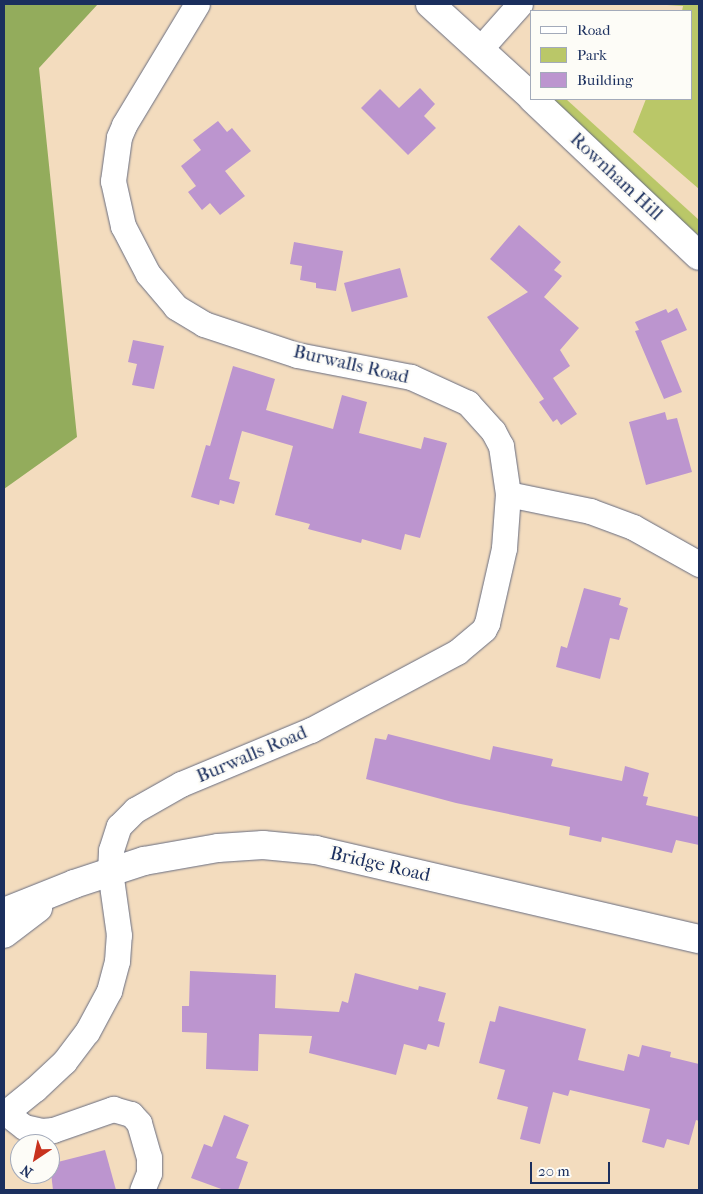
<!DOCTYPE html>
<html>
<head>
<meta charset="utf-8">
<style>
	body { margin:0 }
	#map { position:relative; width:703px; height:1194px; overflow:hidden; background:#f3dcbe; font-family:"IM FELL French Canon",serif }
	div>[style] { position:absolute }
	.green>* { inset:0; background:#bac768 }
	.forest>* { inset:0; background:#93ac5c }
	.building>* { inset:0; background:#bc95cf; transform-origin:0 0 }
	.roads { filter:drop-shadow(0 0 1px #676c80) drop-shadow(0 0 1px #676c80) }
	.street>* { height:25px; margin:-12.5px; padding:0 12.5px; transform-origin:12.5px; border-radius:12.5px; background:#fff }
	.secondary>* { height:28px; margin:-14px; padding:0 14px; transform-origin:14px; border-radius:14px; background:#fff }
	.primary>* { height:28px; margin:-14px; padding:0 14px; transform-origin:14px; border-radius:14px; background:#fff }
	span { translate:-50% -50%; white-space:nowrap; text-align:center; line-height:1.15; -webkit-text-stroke:4.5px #fdfcf7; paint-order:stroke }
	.street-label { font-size:19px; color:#1b2f5e }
	.frame { position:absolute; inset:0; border:5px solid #1b2f5e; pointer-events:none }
	.legend { position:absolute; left:530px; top:10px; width:162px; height:90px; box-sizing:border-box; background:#fdfcf7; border:1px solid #a3aaba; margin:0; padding:6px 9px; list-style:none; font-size:15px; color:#1b2f5e }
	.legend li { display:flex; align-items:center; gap:10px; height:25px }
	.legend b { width:25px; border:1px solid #a3aaba }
	.north { position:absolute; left:10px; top:1134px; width:50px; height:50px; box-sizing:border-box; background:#fdfcf7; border:1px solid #a3aaba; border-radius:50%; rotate:214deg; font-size:14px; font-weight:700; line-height:20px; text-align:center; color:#1b2f5e }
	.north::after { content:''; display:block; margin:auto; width:18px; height:22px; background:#c8321e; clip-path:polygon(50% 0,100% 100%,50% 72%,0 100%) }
	.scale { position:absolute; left:530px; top:1162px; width:80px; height:22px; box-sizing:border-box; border:2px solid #1b2f5e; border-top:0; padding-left:6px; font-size:15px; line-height:18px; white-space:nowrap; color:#1b2f5e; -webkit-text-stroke:4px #fdfcf7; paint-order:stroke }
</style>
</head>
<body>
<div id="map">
	<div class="green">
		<i style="clip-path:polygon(651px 4px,699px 4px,699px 189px,633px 132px,646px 99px,692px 99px,692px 11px,682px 11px,683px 6px)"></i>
		<i style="clip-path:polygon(551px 99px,566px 99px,699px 220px,699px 236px,621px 166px)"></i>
	</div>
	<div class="forest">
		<i style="clip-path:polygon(4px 4px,98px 4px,39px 68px,77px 437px,4px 489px)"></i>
	</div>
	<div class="building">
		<i style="clip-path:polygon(420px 88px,435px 104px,424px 116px,436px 128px,408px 155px,361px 108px,380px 89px,399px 108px)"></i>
		<i style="clip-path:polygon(218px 121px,227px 132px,232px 128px,251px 151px,225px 171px,245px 196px,220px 215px,210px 203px,202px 210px,188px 192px,196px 186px,181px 166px,201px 150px,193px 140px)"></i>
		<i style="clip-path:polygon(519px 225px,561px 262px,554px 270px,562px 276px,544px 297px,579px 328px,560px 350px,570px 366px,553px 378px,577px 414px,561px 425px,557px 419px,553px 422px,539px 402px,544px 399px,487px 317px,528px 292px,490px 259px)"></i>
		<i style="clip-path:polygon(294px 242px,343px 251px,336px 291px,316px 288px,316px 283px,300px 280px,302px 266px,290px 264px)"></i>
		<i style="left:400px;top:268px;width:30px;height:58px;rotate:75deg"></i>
		<i style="clip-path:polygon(677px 308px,687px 330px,661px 341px,682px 392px,664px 399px,635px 331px,639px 330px,635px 322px,666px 309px,668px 313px)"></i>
		<i style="clip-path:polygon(133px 340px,164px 346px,154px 389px,132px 385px,137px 364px,128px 362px)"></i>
		<i style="clip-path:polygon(233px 366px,275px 379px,266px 410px,333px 429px,342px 395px,367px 402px,359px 433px,421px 449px,424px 437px,447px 443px,420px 538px,405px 534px,401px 550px,362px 539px,361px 543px,308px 529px,310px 524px,275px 515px,293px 446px,242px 431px,229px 479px,240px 482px,234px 504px,220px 500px,219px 505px,191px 497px,206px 445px,210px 446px)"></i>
		<i style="clip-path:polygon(665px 412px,667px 420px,677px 418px,692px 472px,646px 485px,629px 422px)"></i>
		<i style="clip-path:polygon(584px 588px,621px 598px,619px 605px,628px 608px,619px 640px,610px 638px,600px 679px,556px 667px,561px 646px,567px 648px)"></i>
		<i style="clip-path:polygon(388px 734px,490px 760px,493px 746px,553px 759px,551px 766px,622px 781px,625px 766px,649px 773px,643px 796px,648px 797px,646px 805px,699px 817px,699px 845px,676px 840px,672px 853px,602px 837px,601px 842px,569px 835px,570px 827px,456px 803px,366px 779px,375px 738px,386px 740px)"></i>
		<i style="clip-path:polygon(190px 971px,276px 975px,275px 1008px,339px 1012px,342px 1001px,348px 1003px,355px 973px,418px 990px,419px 986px,446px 993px,438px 1021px,445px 1023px,439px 1047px,428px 1044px,426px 1050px,404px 1044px,396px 1075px,309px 1053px,312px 1036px,259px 1034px,258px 1071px,206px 1069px,207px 1033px,182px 1032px,182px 1006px,189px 1006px)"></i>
		<i style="clip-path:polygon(499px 1006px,586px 1029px,578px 1060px,624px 1071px,628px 1054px,639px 1057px,642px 1045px,671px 1052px,670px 1057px,699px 1064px,699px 1121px,696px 1120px,689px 1145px,667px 1139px,664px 1148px,642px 1142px,650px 1109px,570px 1090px,568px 1096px,553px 1092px,540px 1144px,520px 1139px,528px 1107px,497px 1099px,505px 1070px,479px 1063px,490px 1021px,495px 1022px)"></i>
		<i style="clip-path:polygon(224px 1115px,249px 1125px,236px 1158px,248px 1162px,238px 1190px,224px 1190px,191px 1178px,204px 1144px,212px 1147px)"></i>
		<i style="clip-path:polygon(105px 1150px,116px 1190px,53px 1190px,50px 1164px)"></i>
	</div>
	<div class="roads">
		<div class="street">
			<i style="left:480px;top:49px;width:60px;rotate:-48.4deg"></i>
			<i style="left:508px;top:494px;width:84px;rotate:11.7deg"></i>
			<i style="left:590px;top:511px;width:46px;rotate:20.4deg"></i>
			<i style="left:633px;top:527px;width:76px;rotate:29.3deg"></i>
			<i style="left:6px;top:1113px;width:23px;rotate:38deg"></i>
			<i style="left:24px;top:1127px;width:18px;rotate:13deg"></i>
			<i style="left:42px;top:1131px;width:11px;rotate:-5deg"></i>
			<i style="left:53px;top:1130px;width:64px;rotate:-19.3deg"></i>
			<i style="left:113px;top:1109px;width:19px;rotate:16deg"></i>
			<i style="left:131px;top:1114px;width:12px;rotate:48deg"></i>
			<i style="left:139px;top:1123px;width:35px;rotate:74deg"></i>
			<i style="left:149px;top:1157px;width:16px;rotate:90deg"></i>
			<i style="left:149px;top:1173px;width:18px;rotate:112deg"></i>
			<i style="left:4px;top:1114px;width:40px;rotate:-39deg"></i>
			<i style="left:35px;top:1089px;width:40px;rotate:-43deg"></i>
			<i style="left:64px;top:1062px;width:38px;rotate:-53deg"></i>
			<i style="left:87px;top:1032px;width:47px;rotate:-61.8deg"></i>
			<i style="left:109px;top:991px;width:31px;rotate:-75deg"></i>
			<i style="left:117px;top:961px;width:26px;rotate:-86deg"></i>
			<i style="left:119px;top:935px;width:65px;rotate:-98deg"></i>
			<i style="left:110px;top:871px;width:21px;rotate:-87deg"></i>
			<i style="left:111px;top:850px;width:25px;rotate:-72deg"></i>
			<i style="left:119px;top:826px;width:23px;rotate:-45deg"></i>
			<i style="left:135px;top:810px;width:53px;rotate:-29.5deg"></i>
			<i style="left:181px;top:784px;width:141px;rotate:-22.6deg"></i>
			<i style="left:311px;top:730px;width:166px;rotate:-28.1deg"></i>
			<i style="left:457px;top:652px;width:35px;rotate:-40deg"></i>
			<i style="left:484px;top:629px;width:7px;rotate:-63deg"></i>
			<i style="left:487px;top:623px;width:77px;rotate:-77.2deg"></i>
			<i style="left:504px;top:548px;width:54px;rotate:-85.8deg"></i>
			<i style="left:508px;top:494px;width:49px;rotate:-98.3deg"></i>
			<i style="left:501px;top:446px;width:17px;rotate:-118deg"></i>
			<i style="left:493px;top:431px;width:38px;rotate:-132deg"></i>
			<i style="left:468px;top:403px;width:63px;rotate:-155.5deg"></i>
			<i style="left:411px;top:377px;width:116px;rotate:-169.1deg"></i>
			<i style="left:297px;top:355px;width:98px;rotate:-161.6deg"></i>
			<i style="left:204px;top:324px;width:33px;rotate:-149deg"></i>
			<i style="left:176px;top:307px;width:43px;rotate:-130.3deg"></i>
			<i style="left:148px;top:274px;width:54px;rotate:-117.5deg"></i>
			<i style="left:123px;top:226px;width:46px;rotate:-102.5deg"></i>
			<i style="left:113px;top:181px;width:44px;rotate:-82.2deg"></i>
			<i style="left:119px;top:137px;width:13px;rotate:-67deg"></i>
			<i style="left:124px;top:125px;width:141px;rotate:-58.9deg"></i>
		</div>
		<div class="secondary">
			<i style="left:4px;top:912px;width:75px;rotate:-21.8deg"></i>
			<i style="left:74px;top:884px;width:74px;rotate:-18.2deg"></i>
			<i style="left:144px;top:861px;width:75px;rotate:-10deg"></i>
			<i style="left:218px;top:848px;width:45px;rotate:-3.8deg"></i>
			<i style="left:263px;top:845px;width:53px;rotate:5.4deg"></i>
			<i style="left:316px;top:850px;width:393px;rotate:13.1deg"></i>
			<i style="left:4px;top:934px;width:43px;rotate:-37.4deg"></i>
		</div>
		<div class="primary">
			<i style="left:430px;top:4px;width:138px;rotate:42.4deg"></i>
			<i style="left:533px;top:99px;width:228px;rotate:43.4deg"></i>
		</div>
	</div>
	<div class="street-label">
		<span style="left:616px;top:177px;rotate:43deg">Rownham Hill</span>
		<span style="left:351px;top:365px;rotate:13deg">Burwalls Road</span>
		<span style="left:252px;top:755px;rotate:-23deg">Burwalls Road</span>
		<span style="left:380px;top:865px;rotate:13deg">Bridge Road</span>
	</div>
	<div class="frame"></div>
	<ul class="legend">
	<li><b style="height:6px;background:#fff"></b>Road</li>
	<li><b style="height:14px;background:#bac768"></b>Park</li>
	<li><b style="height:14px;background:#bc95cf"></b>Building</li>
	</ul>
	<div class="north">N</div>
	<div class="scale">20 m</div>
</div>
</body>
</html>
